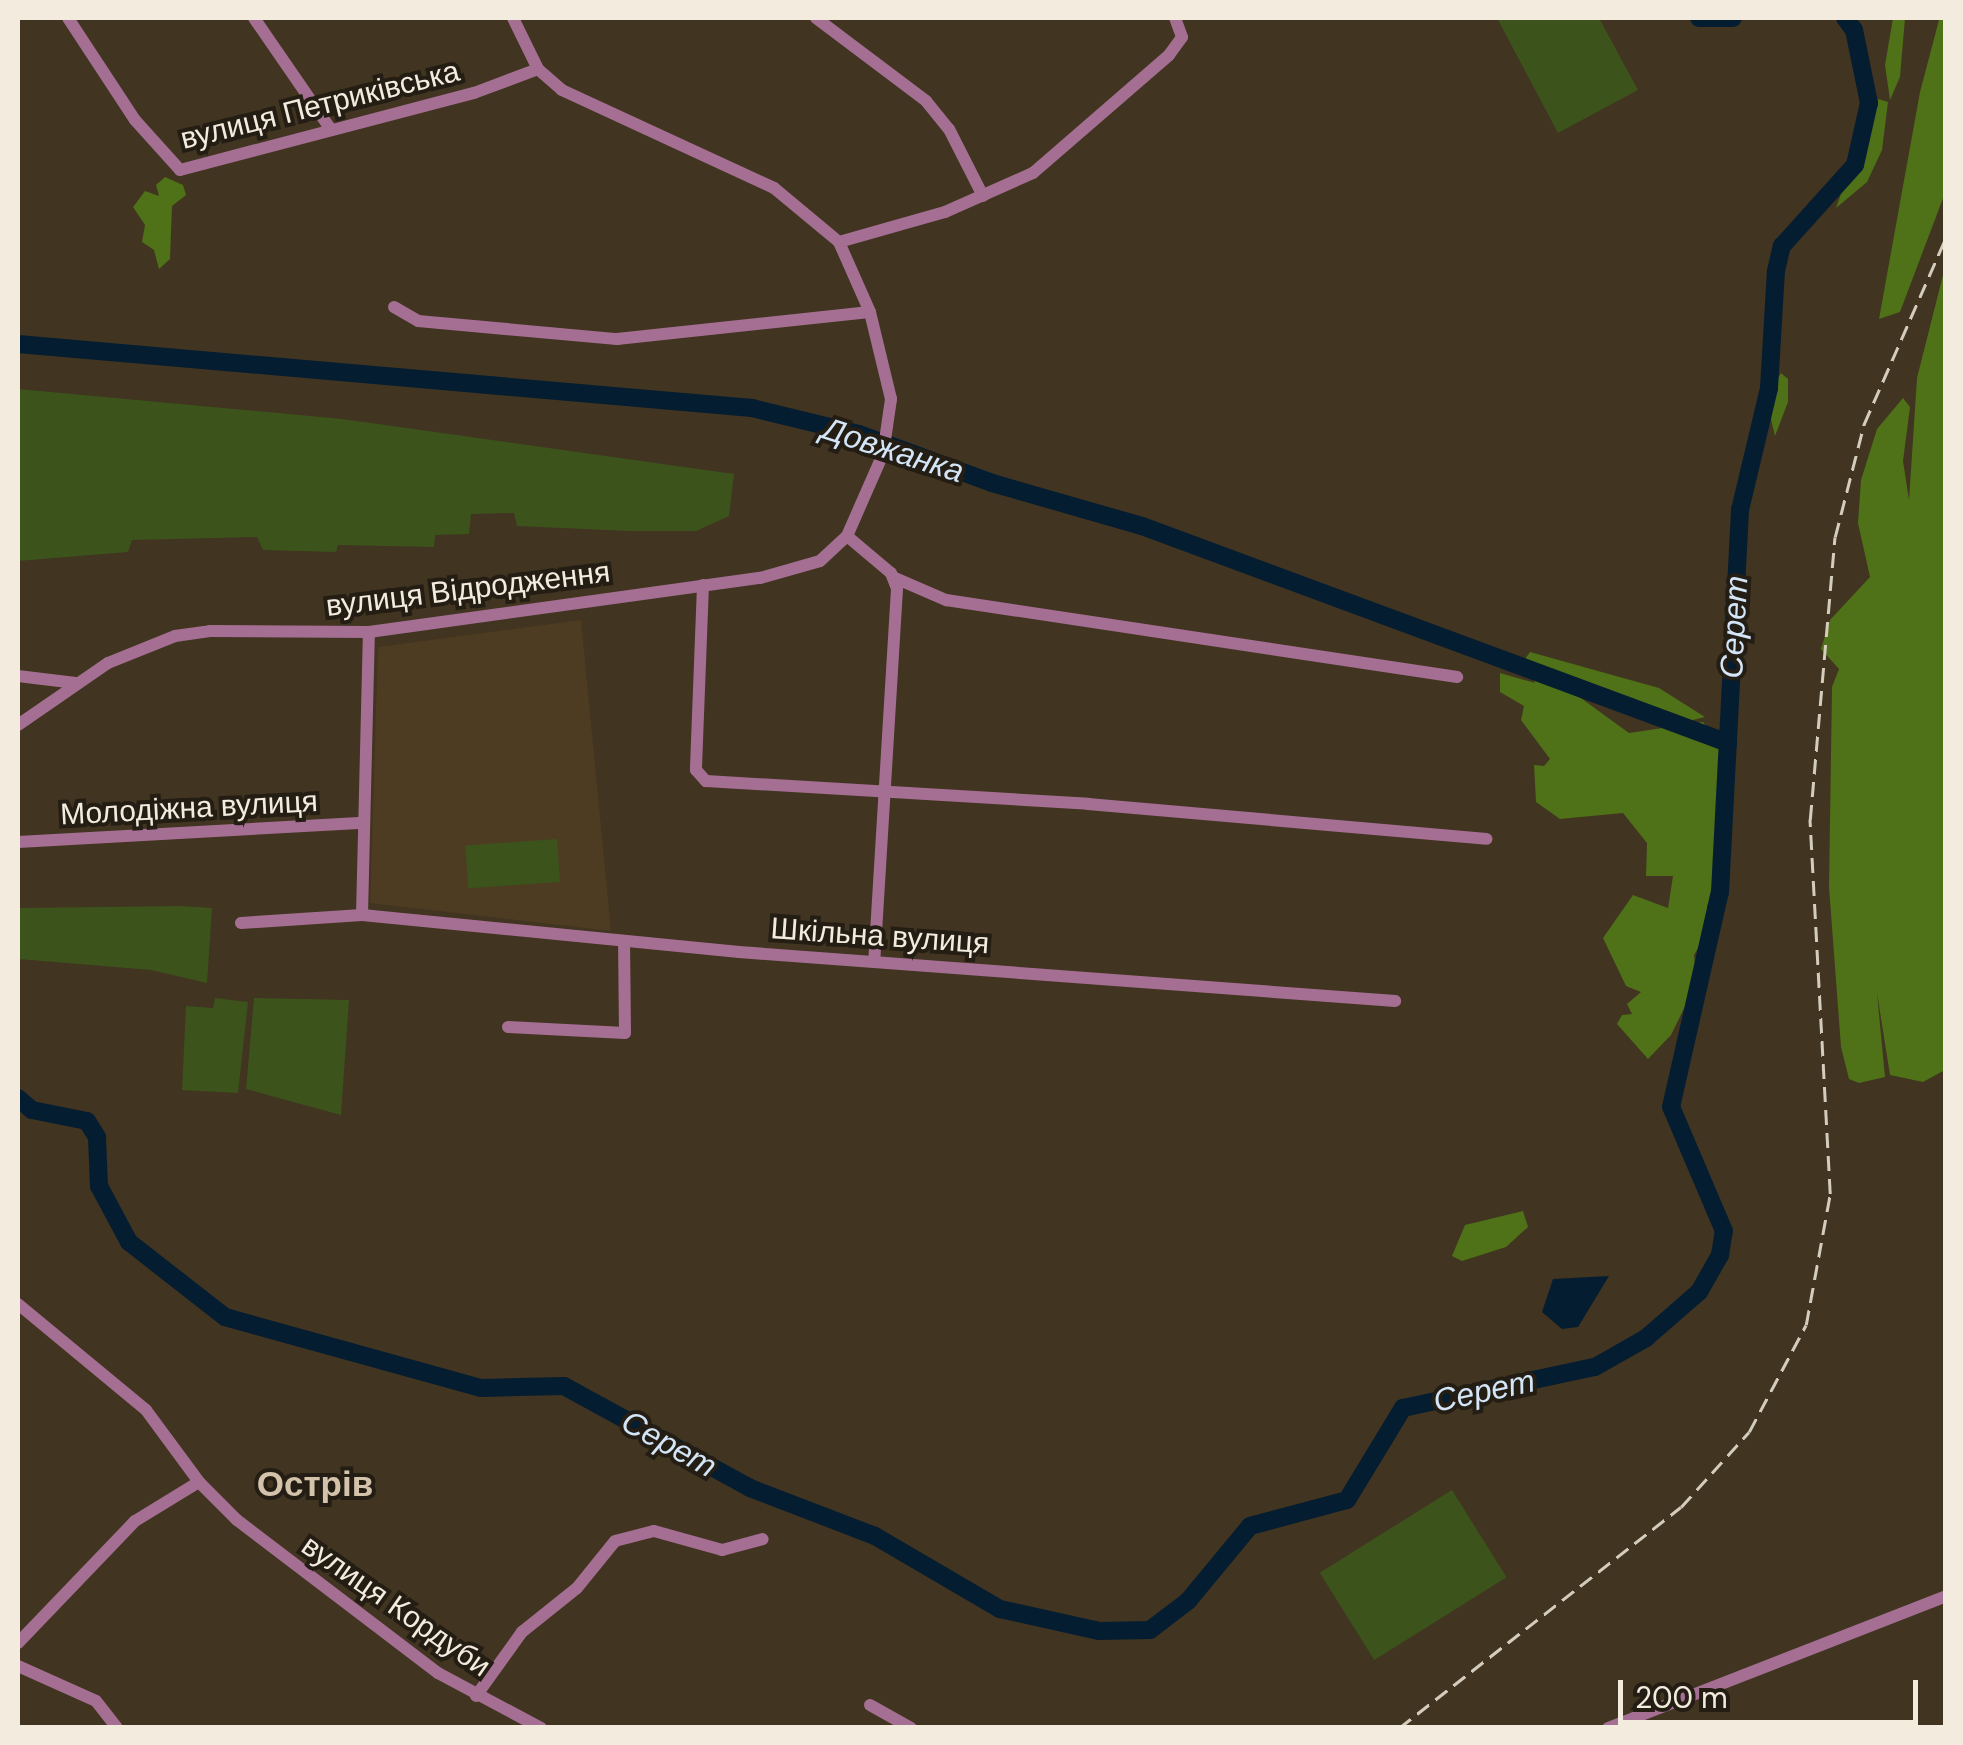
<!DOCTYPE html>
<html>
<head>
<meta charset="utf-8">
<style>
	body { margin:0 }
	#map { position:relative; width:1963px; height:1745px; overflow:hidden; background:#413420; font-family:"DM Sans",sans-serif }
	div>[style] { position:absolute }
	.built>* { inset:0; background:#4d3c22 }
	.green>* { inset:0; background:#3c531c; transform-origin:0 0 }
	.forest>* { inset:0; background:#4f7117 }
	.water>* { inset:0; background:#051d31 }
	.river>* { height:18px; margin:-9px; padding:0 9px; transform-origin:9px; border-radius:9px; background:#051d31 }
	.minor>* { height:12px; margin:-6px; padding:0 6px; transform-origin:6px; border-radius:6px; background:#a46f92 }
	.rail>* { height:2.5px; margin-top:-1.25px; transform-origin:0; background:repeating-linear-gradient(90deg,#d4ccbd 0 15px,transparent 0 23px) }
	span { translate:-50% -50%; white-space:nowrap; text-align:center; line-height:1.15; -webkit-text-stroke:8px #231d14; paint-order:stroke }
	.street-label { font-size:30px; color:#f3ebde }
	.water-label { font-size:32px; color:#d3e5f6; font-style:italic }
	.quarter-label { font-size:35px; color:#d3c3ab; font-weight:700 }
	.frame { position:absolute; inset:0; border:20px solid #f3ebde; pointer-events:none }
	.scale { position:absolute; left:1618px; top:1680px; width:300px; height:45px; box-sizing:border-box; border:5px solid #f3ebde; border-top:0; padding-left:12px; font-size:30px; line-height:35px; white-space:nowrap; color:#f3ebde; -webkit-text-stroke:8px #231d14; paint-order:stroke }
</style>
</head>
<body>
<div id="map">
	<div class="built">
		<i style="clip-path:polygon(581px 620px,611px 931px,370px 903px,378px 647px)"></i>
	</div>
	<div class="green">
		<i style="clip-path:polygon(1497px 18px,1599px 18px,1638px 90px,1558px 133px)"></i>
		<i style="clip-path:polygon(18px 389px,342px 419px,734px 474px,729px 516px,696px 531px,629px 531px,517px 526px,514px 513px,471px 514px,469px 534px,435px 535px,434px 547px,338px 545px,336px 552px,263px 550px,257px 537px,132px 540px,128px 552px,18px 561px)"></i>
		<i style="left:557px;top:839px;width:43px;height:92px;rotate:86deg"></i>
		<i style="clip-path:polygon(180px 906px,212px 908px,207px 983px,151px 970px,18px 959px,18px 908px)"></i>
		<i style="clip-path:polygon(215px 998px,248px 1002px,238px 1093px,182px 1090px,186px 1006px,213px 1008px)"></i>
		<i style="clip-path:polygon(254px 998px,349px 1000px,341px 1115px,246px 1089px)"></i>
		<i style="left:1452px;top:1490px;width:103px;height:156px;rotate:58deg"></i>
	</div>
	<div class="forest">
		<i style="clip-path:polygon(1893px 18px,1905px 18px,1900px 77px,1890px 100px,1885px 65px)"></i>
		<i style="clip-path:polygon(1946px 18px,1945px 193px,1900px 312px,1879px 319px,1920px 92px,1939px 20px)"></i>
		<i style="clip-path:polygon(1875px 98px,1888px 102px,1882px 150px,1867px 182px,1836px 208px)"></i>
		<i style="clip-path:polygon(165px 177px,183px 185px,186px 195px,172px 206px,170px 259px,159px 269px,154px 250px,142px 242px,145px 225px,133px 207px,145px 191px,159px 196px,156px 185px)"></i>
		<i style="clip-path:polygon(1945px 267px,1945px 1070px,1923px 1082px,1890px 1075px,1877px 993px,1885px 1077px,1859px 1083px,1849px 1079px,1841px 1047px,1829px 887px,1832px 687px,1839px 669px,1821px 649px,1830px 620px,1870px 577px,1858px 523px,1861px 480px,1877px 429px,1903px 398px,1910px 407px,1903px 461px,1909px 500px,1917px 378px)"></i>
		<i style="clip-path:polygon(1781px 373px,1788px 379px,1788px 402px,1775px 436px,1766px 399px)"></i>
		<i style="clip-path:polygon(1530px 652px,1659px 688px,1705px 717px,1673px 725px,1578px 696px,1629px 733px,1703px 722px,1727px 755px,1730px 814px,1714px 844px,1722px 876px,1707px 906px,1707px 933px,1694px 955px,1697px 982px,1671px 1035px,1648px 1059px,1617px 1024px,1622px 1015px,1632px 1014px,1627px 1004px,1641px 992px,1626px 986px,1603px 938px,1633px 895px,1668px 908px,1673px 876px,1646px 876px,1647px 843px,1623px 813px,1560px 819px,1536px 802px,1534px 765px,1544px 766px,1550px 759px,1521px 720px,1524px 706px,1500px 692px,1500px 673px,1535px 683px,1523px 662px)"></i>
		<i style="clip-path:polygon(1523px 1211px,1528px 1227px,1506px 1247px,1462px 1261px,1452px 1256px,1465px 1225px)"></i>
	</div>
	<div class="water">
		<i style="clip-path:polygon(1609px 1276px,1578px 1327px,1562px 1329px,1542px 1312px,1553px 1279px)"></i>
	</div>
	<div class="river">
		<i style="left:1699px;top:18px;width:34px"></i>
		<i style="left:18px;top:344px;width:737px;rotate:4.98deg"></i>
		<i style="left:752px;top:408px;width:110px;rotate:13.7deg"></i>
		<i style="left:859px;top:434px;width:142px;rotate:20.2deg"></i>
		<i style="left:992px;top:483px;width:156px;rotate:16deg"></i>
		<i style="left:1142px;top:526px;width:625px;rotate:20.32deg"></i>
		<i style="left:18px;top:1098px;width:18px;rotate:41deg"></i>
		<i style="left:32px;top:1110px;width:56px;rotate:11.3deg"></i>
		<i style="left:87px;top:1121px;width:19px;rotate:58deg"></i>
		<i style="left:97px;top:1137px;width:49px;rotate:87.7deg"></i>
		<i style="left:99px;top:1186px;width:64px;rotate:61.8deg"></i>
		<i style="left:129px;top:1242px;width:122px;rotate:38deg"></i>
		<i style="left:225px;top:1317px;width:266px;rotate:15.5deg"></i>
		<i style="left:481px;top:1388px;width:83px;rotate:-1.4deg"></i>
		<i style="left:564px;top:1386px;width:212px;rotate:28.7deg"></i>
		<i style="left:750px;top:1488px;width:134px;rotate:21deg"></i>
		<i style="left:875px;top:1536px;width:145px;rotate:30.3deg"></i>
		<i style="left:1000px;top:1609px;width:101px;rotate:12.5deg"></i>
		<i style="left:1099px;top:1631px;width:51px;rotate:-1.1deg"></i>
		<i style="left:1150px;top:1630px;width:48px;rotate:-37.3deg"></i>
		<i style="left:1188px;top:1601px;width:97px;rotate:-50.4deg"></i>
		<i style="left:1250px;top:1526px;width:100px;rotate:-15deg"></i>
		<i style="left:1347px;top:1500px;width:108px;rotate:-58.7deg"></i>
		<i style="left:1403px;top:1408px;width:196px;rotate:-12.1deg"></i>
		<i style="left:1595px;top:1367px;width:59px;rotate:-29.6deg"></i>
		<i style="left:1646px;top:1338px;width:70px;rotate:-41deg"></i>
		<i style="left:1699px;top:1292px;width:43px;rotate:-60.4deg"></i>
		<i style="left:1720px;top:1255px;width:24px;rotate:-81deg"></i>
		<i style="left:1724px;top:1231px;width:135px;rotate:-113.1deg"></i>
		<i style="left:1671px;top:1107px;width:221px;rotate:-77.2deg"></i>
		<i style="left:1720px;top:892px;width:383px;rotate:-87deg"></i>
		<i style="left:1740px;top:510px;width:125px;rotate:-76.6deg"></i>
		<i style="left:1769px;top:388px;width:117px;rotate:-86.6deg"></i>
		<i style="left:1776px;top:271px;width:26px;rotate:-77deg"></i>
		<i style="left:1782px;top:246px;width:109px;rotate:-48deg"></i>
		<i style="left:1855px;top:165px;width:64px;rotate:-77.3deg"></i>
		<i style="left:1869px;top:103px;width:75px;rotate:-101.6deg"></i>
		<i style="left:1854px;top:30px;width:15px;rotate:-127deg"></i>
	</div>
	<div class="minor">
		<i style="left:68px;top:18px;width:122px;rotate:56.7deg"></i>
		<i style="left:135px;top:120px;width:67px;rotate:48deg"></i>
		<i style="left:180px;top:170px;width:304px;rotate:-14.7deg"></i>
		<i style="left:474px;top:93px;width:68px;rotate:-20.6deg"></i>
		<i style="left:254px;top:18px;width:134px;rotate:55.4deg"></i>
		<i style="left:816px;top:18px;width:138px;rotate:37deg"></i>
		<i style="left:926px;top:101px;width:36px;rotate:51deg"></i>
		<i style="left:949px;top:129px;width:75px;rotate:63.1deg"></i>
		<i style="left:839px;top:242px;width:110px;rotate:-15.8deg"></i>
		<i style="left:945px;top:212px;width:96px;rotate:-23.9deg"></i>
		<i style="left:1033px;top:173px;width:180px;rotate:-40.9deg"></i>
		<i style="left:1169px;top:55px;width:22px;rotate:-54deg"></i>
		<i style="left:1182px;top:37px;width:20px;rotate:-110deg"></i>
		<i style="left:394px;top:307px;width:28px;rotate:30deg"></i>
		<i style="left:418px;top:321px;width:200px;rotate:5.2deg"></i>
		<i style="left:617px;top:339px;width:254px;rotate:-6.1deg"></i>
		<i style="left:847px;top:536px;width:57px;rotate:40.1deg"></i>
		<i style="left:891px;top:573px;width:17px;rotate:69deg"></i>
		<i style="left:897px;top:589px;width:373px;rotate:93.5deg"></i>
		<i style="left:895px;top:578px;width:56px;rotate:23.3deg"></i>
		<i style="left:946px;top:600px;width:517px;rotate:8.57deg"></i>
		<i style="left:703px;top:585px;width:185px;rotate:92.2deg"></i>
		<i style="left:696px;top:770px;width:15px;rotate:48deg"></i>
		<i style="left:706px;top:781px;width:383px;rotate:3.4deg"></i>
		<i style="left:1088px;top:804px;width:400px;rotate:5deg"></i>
		<i style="left:18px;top:676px;width:58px;rotate:6.9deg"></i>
		<i style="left:18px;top:725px;width:109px;rotate:-34.6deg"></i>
		<i style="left:108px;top:663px;width:72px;rotate:-21.9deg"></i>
		<i style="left:175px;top:636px;width:35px;rotate:-8deg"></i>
		<i style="left:210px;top:631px;width:159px;rotate:0.4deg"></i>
		<i style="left:369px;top:632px;width:395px;rotate:-7.9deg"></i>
		<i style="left:760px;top:578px;width:62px;rotate:-15.8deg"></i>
		<i style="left:820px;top:561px;width:37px;rotate:-43deg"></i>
		<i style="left:847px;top:536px;width:90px;rotate:-66.3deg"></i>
		<i style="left:883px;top:454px;width:56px;rotate:-81.7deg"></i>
		<i style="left:891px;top:399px;width:89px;rotate:-103.6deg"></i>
		<i style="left:870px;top:312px;width:77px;rotate:-113.9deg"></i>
		<i style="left:839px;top:242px;width:85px;rotate:-140.3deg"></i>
		<i style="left:774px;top:188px;width:234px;rotate:-155.2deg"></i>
		<i style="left:562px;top:90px;width:32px;rotate:-139deg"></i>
		<i style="left:538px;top:69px;width:57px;rotate:-116.1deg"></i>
		<i style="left:18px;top:842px;width:346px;rotate:-3.2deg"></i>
		<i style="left:362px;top:915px;width:283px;rotate:-88.6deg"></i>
		<i style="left:241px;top:923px;width:121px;rotate:-3.8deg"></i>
		<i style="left:362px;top:915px;width:379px;rotate:5.6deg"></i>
		<i style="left:739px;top:952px;width:658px;rotate:4.27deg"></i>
		<i style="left:508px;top:1027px;width:117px;rotate:2.9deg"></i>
		<i style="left:625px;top:1033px;width:91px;rotate:-90.6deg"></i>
		<i style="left:18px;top:1304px;width:166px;rotate:39.6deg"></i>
		<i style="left:146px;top:1410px;width:89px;rotate:53.6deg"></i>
		<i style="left:199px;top:1482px;width:54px;rotate:45deg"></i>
		<i style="left:237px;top:1520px;width:253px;rotate:37.3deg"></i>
		<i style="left:438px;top:1673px;width:117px;rotate:28.1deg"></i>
		<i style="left:18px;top:1643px;width:169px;rotate:-46.2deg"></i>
		<i style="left:135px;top:1521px;width:75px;rotate:-31.4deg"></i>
		<i style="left:18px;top:1666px;width:85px;rotate:24.2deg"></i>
		<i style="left:96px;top:1701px;width:34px;rotate:52deg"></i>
		<i style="left:476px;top:1696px;width:79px;rotate:-54.3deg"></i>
		<i style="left:522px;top:1632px;width:70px;rotate:-38.7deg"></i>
		<i style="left:577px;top:1588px;width:60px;rotate:-51deg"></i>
		<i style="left:615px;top:1541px;width:40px;rotate:-14.4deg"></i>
		<i style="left:654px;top:1531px;width:71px;rotate:15.6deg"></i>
		<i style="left:722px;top:1550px;width:42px;rotate:-15deg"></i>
		<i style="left:870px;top:1705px;width:47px;rotate:29.3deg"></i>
		<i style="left:1608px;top:1728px;width:363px;rotate:-21.3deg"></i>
	</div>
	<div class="rail">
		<i style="left:1399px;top:1728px;width:358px;rotate:-38.1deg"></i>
		<i style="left:1681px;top:1507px;width:101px;rotate:-47.8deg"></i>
		<i style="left:1749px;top:1432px;width:121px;rotate:-62deg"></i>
		<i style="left:1806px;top:1325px;width:133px;rotate:-79.6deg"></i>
		<i style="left:1830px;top:1194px;width:375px;rotate:-93.1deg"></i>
		<i style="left:1810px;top:820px;width:284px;rotate:-85deg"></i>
		<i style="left:1835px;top:537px;width:117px;rotate:-75.6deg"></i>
		<i style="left:1864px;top:424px;width:204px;rotate:-66.3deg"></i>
	</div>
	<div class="street-label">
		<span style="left:320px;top:105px;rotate:-14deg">вулиця Петриківська</span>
		<span style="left:468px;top:589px;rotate:-7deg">вулиця Відродження</span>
		<span style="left:189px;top:808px;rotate:-3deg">Молодіжна вулиця</span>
		<span style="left:880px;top:936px;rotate:4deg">Шкільна вулиця</span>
		<span style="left:396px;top:1606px;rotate:35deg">вулиця Кордуби</span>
	</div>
	<div class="water-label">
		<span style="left:893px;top:450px;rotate:18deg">Довжанка</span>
		<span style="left:1734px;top:627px;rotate:-87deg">Серет</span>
		<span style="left:1484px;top:1391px;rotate:-12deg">Серет</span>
		<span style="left:669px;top:1444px;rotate:29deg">Серет</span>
	</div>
	<div class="quarter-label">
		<span style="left:315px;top:1484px">Острів</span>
	</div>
	<div class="frame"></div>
	<div class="scale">200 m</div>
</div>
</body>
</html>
